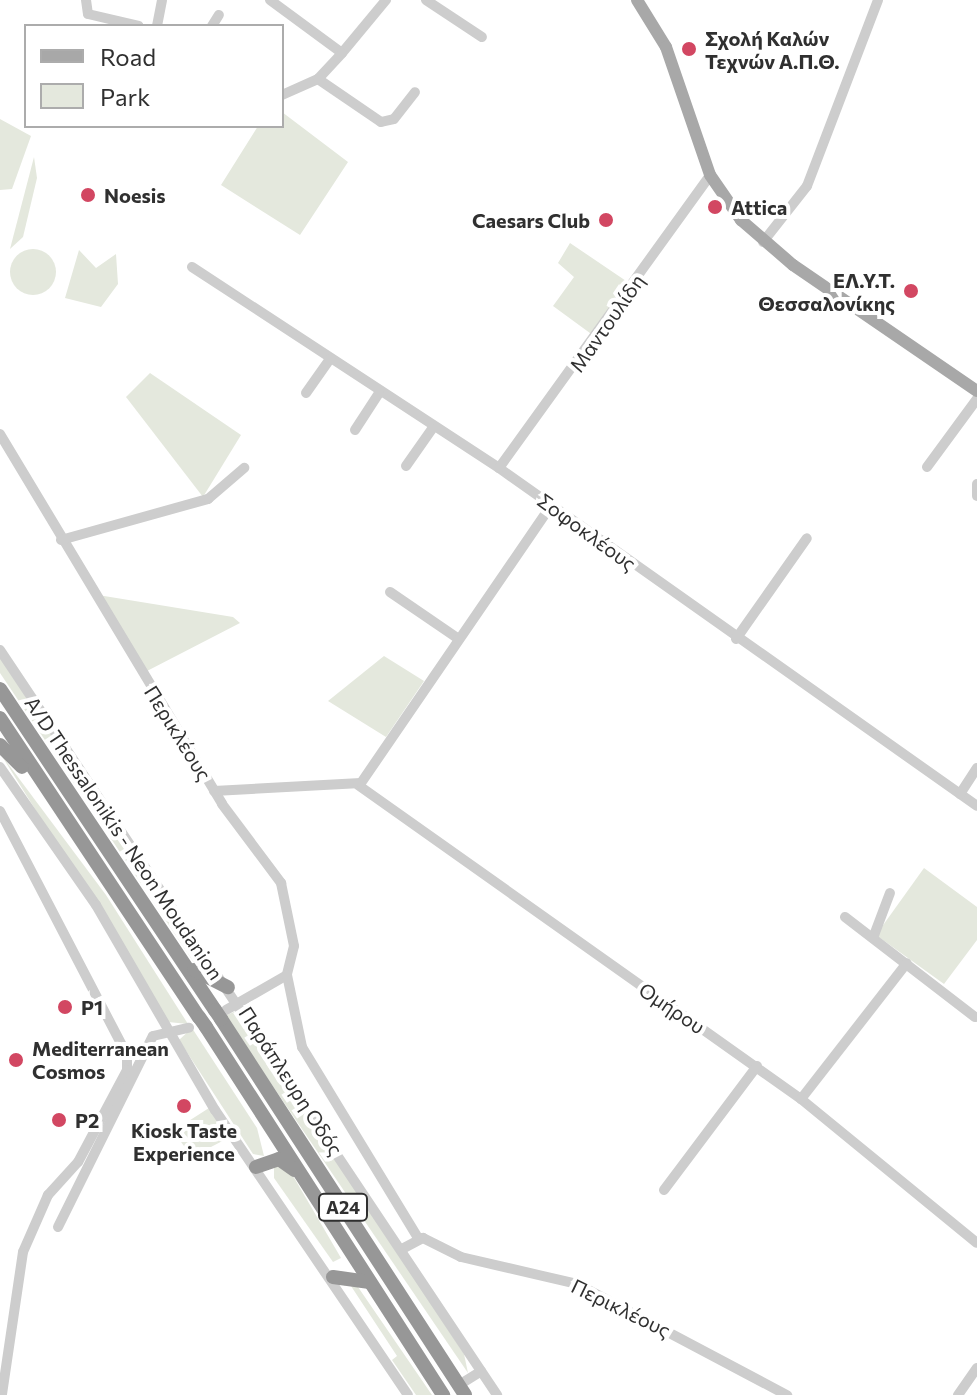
<!DOCTYPE html>
<html>
<head>
<meta charset="utf-8">
<style>
	body { margin:0 }
	#map { position:relative; width:977px; height:1395px; overflow:hidden; background:#fff; font-family:Commissioner,sans-serif }
	div>[style] { position:absolute }
	.green>* { inset:0; background:#e4e8dd }
	.round { border-radius:50% }
	.minor>* { height:10px; margin:-5px; padding:0 5px; transform-origin:5px; border-radius:5px; background:#cdcdcd }
	.major>* { height:12px; margin:-6px; padding:0 6px; transform-origin:6px; border-radius:6px; background:#a8a8a8 }
	.highway>* { height:14px; margin:-7px; padding:0 7px; transform-origin:7px; border-radius:7px; background:#979797 }
	.highway-bridge>* { height:14px; margin:-7px; padding:0 7px; transform-origin:7px; border-radius:7px; background:#979797 }
	.dots>* { width:22px; height:22px; translate:-50% -50%; box-sizing:border-box; border:4px solid #fff; border-radius:50% }
	span { translate:-50% -50%; white-space:nowrap; text-align:center; line-height:1.15; -webkit-text-stroke:8px #fff; paint-order:stroke }
	.shield-label span { padding:2px 6px; background:#fff; border:2px solid; border-radius:6px; -webkit-text-stroke-width:0 }
	.shield-label { font-size:18px; color:#303030; font-weight:700 }
	.poi-label { font-size:20px; color:#303030; font-weight:700 }
	.left { translate:0 -50%; text-align:left }
	.right { translate:-100% -50%; text-align:right }
	.street-label { font-size:20px; color:#303030 }
	.legend { position:absolute; left:24px; top:24px; width:260px; height:104px; box-sizing:border-box; background:#fff; border:2px solid #acacac; margin:0; padding:10px 14px; list-style:none; font-size:24px; color:#303030 }
	.legend li { display:flex; align-items:center; gap:16px; height:40px }
	.legend b { width:40px; border:2px solid #acacac }
</style>
</head>
<body>
<div id="map">
	<div class="green">
		<i style="clip-path:polygon(282px 112px,348px 162px,300px 235px,221px 185px,258px 126px,282px 126px)"></i>
		<i style="clip-path:polygon(0 119px,31px 136px,12px 189px,0 190px)"></i>
		<i style="clip-path:polygon(34px 157px,37px 178px,23px 237px,10px 249px)"></i>
		<i style="clip-path:polygon(570px 243px,632px 285px,594px 336px,553px 306px,574px 277px,558px 263px)"></i>
		<i class="round" style="left:10px;top:249px;width:46px;height:46px"></i>
		<i style="clip-path:polygon(79px 250px,96px 268px,116px 254px,118px 284px,101px 307px,65px 298px)"></i>
		<i style="clip-path:polygon(150px 373px,241px 435px,203px 497px,126px 397px)"></i>
		<i style="clip-path:polygon(98px 595px,233px 617px,240px 623px,147px 671px)"></i>
		<i style="clip-path:polygon(0 656px,222px 982px,199px 970px,0 673px)"></i>
		<i style="clip-path:polygon(384px 656px,424px 681px,386px 737px,328px 701px)"></i>
		<i style="clip-path:polygon(0 753px,106px 895px,188px 1024px,168px 1022px)"></i>
		<i style="clip-path:polygon(924px 868px,977px 907px,977px 940px,944px 984px,876px 935px)"></i>
		<i style="clip-path:polygon(238px 1010px,464px 1354px,468px 1373px,225px 1016px)"></i>
		<i style="clip-path:polygon(192px 1028px,257px 1128px,264px 1156px,253px 1154px,179px 1040px)"></i>
		<i style="clip-path:polygon(209px 1108px,230px 1137px,192px 1157px,173px 1131px)"></i>
		<i style="clip-path:polygon(274px 1162px,289px 1169px,341px 1258px,333px 1262px,274px 1178px)"></i>
		<i style="clip-path:polygon(347px 1279px,358px 1287px,432px 1395px,416px 1395px,392px 1360px,397px 1356px,349px 1283px,344px 1286px)"></i>
	</div>
	<div class="minor">
		<i style="left:86px;top:0;width:14px;rotate:82deg"></i>
		<i style="left:88px;top:14px;width:52px;rotate:13.2deg"></i>
		<i style="left:270px;top:0;width:89px;rotate:36.4deg"></i>
		<i style="left:342px;top:53px;width:69px;rotate:-50.3deg"></i>
		<i style="left:426px;top:0;width:67px;rotate:33.5deg"></i>
		<i style="left:157px;top:26px;width:26px;rotate:-79deg"></i>
		<i style="left:212px;top:26px;width:13px;rotate:-58deg"></i>
		<i style="left:318px;top:79px;width:76px;rotate:34.3deg"></i>
		<i style="left:381px;top:122px;width:13px;rotate:-13deg"></i>
		<i style="left:394px;top:119px;width:34px;rotate:-52deg"></i>
		<i style="left:282px;top:95px;width:39px;rotate:-24deg"></i>
		<i style="left:318px;top:79px;width:35px;rotate:-47deg"></i>
		<i style="left:763px;top:242px;width:71px;rotate:-51.8deg"></i>
		<i style="left:807px;top:186px;width:199px;rotate:-69.1deg"></i>
		<i style="left:192px;top:267px;width:367px;rotate:33.2deg"></i>
		<i style="left:499px;top:468px;width:585px;rotate:35.26deg"></i>
		<i style="left:306px;top:393px;width:42px;rotate:-54.8deg"></i>
		<i style="left:355px;top:430px;width:44px;rotate:-57deg"></i>
		<i style="left:0;top:434px;width:431px;rotate:59deg"></i>
		<i style="left:222px;top:804px;width:99px;rotate:53.2deg"></i>
		<i style="left:281px;top:883px;width:64px;rotate:78.3deg"></i>
		<i style="left:294px;top:946px;width:30px;rotate:104deg"></i>
		<i style="left:287px;top:975px;width:70px;rotate:150.2deg"></i>
		<i style="left:406px;top:466px;width:45px;rotate:-54.9deg"></i>
		<i style="left:927px;top:467px;width:84px;rotate:-53.7deg"></i>
		<i style="left:499px;top:468px;width:361px;rotate:-54.2deg"></i>
		<i style="left:977px;top:484px;width:12px;rotate:90deg"></i>
		<i style="left:61px;top:540px;width:153px;rotate:-15.6deg"></i>
		<i style="left:208px;top:499px;width:48px;rotate:-40.7deg"></i>
		<i style="left:390px;top:592px;width:83px;rotate:34.3deg"></i>
		<i style="left:736px;top:639px;width:123px;rotate:-54.9deg"></i>
		<i style="left:0;top:650px;width:896px;rotate:56.29deg"></i>
		<i style="left:0;top:767px;width:168px;rotate:55.2deg"></i>
		<i style="left:96px;top:905px;width:237px;rotate:59.9deg"></i>
		<i style="left:215px;top:1110px;width:344px;rotate:55.9deg"></i>
		<i style="left:358px;top:785px;width:543px;rotate:35.33deg"></i>
		<i style="left:801px;top:1099px;width:227px;rotate:39.3deg"></i>
		<i style="left:214px;top:791px;width:147px;rotate:-3.1deg"></i>
		<i style="left:361px;top:783px;width:337px;rotate:-55.6deg"></i>
		<i style="left:960px;top:794px;width:31px;rotate:-57deg"></i>
		<i style="left:0;top:811px;width:275px;rotate:62.5deg"></i>
		<i style="left:127px;top:1055px;width:15px;rotate:90deg"></i>
		<i style="left:127px;top:1070px;width:104px;rotate:118deg"></i>
		<i style="left:78px;top:1162px;width:45px;rotate:132.3deg"></i>
		<i style="left:48px;top:1195px;width:62px;rotate:113.7deg"></i>
		<i style="left:23px;top:1252px;width:145px;rotate:98.4deg"></i>
		<i style="left:845px;top:917px;width:164px;rotate:37.6deg"></i>
		<i style="left:873px;top:938px;width:48px;rotate:-69.3deg"></i>
		<i style="left:287px;top:975px;width:74px;rotate:78.2deg"></i>
		<i style="left:302px;top:1047px;width:223px;rotate:58.7deg"></i>
		<i style="left:801px;top:1099px;width:172px;rotate:-52.1deg"></i>
		<i style="left:664px;top:1190px;width:155px;rotate:-53.1deg"></i>
		<i style="left:58px;top:1227px;width:213px;rotate:-63.6deg"></i>
		<i style="left:153px;top:1036px;width:37px;rotate:-13deg"></i>
		<i style="left:402px;top:1249px;width:24px;rotate:-28deg"></i>
		<i style="left:423px;top:1238px;width:42px;rotate:26.6deg"></i>
		<i style="left:461px;top:1257px;width:119px;rotate:13.1deg"></i>
		<i style="left:577px;top:1284px;width:238px;rotate:27.9deg"></i>
		<i style="left:459px;top:1385px;width:26px;rotate:-32deg"></i>
		<i style="left:958px;top:1395px;width:33px;rotate:-55deg"></i>
	</div>
	<div class="major">
		<i style="left:637px;top:0;width:55px;rotate:58.3deg"></i>
		<i style="left:666px;top:47px;width:135px;rotate:71deg"></i>
		<i style="left:710px;top:175px;width:55px;rotate:55.4deg"></i>
		<i style="left:741px;top:220px;width:69px;rotate:40.9deg"></i>
		<i style="left:793px;top:265px;width:223px;rotate:34.4deg"></i>
	</div>
	<div class="highway">
		<i style="left:0;top:689px;width:386px;rotate:56.2deg"></i>
		<i style="left:0;top:718px;width:359px;rotate:56.4deg"></i>
		<i style="left:0;top:745px;width:31px;rotate:45deg"></i>
		<i style="left:194px;top:970px;width:38px;rotate:27deg"></i>
		<i style="left:221px;top:1019px;width:448px;rotate:57deg"></i>
		<i style="left:206px;top:1027px;width:438px;rotate:57.2deg"></i>
		<i style="left:256px;top:1167px;width:24px;rotate:-19deg"></i>
		<i style="left:279px;top:1159px;width:19px;rotate:35deg"></i>
		<i style="left:333px;top:1277px;width:37px;rotate:8deg"></i>
	</div>
	<div class="highway-bridge">
		<i style="left:215px;top:1010px;width:11px;rotate:56deg"></i>
		<i style="left:199px;top:1017px;width:12px;rotate:55deg"></i>
	</div>
	<div class="dots">
		<i style="left:689px;top:49px;background:#d24762"></i>
		<i style="left:88px;top:195px;background:#d24762"></i>
		<i style="left:715px;top:207px;background:#d24762"></i>
		<i style="left:606px;top:220px;background:#d24762"></i>
		<i style="left:911px;top:291px;background:#d24762"></i>
		<i style="left:65px;top:1007px;background:#d24762"></i>
		<i style="left:16px;top:1060px;background:#d24762"></i>
		<i style="left:184px;top:1106px;background:#d24762"></i>
		<i style="left:59px;top:1120px;background:#d24762"></i>
	</div>
	<div class="shield-label">
		<span style="left:343px;top:1207px">Α24</span>
	</div>
	<div class="poi-label">
		<span class="left" style="left:705px;top:50px">Σχολή Καλών<br>Τεχνών Α.Π.Θ.</span>
		<span class="left" style="left:104px;top:195px">Noesis</span>
		<span class="left" style="left:731px;top:207px">Attica</span>
		<span class="right" style="left:590px;top:220px">Caesars Club</span>
		<span class="right" style="left:895px;top:292px">ΕΛ.Υ.Τ.<br>Θεσσαλονίκης</span>
		<span class="left" style="left:81px;top:1007px">P1</span>
		<span class="left" style="left:32px;top:1060px">Mediterranean<br>Cosmos</span>
		<span class="left" style="left:75px;top:1120px">P2</span>
		<span style="left:184px;top:1142px">Kiosk Taste<br>Experience</span>
	</div>
	<div class="street-label">
		<span style="left:607px;top:323px;rotate:-55deg">Μαντουλίδη</span>
		<span style="left:587px;top:532px;rotate:36deg">Σοφοκλέους</span>
		<span style="left:178px;top:733px;rotate:58deg">Περικλέους</span>
		<span style="left:124px;top:838px;rotate:56deg">A/D Thessalonikis - Neon Moudanion</span>
		<span style="left:672px;top:1008px;rotate:34deg">Ομήρου</span>
		<span style="left:291px;top:1081px;rotate:57deg">Παράπλευρη Οδός</span>
		<span style="left:621px;top:1308px;rotate:26deg">Περικλέους</span>
	</div>
	<ul class="legend">
	<li><b style="height:10px;background:#a8a8a8"></b>Road</li>
	<li><b style="height:22px;background:#e4e8dd"></b>Park</li>
	</ul>
</div>
</body>
</html>
